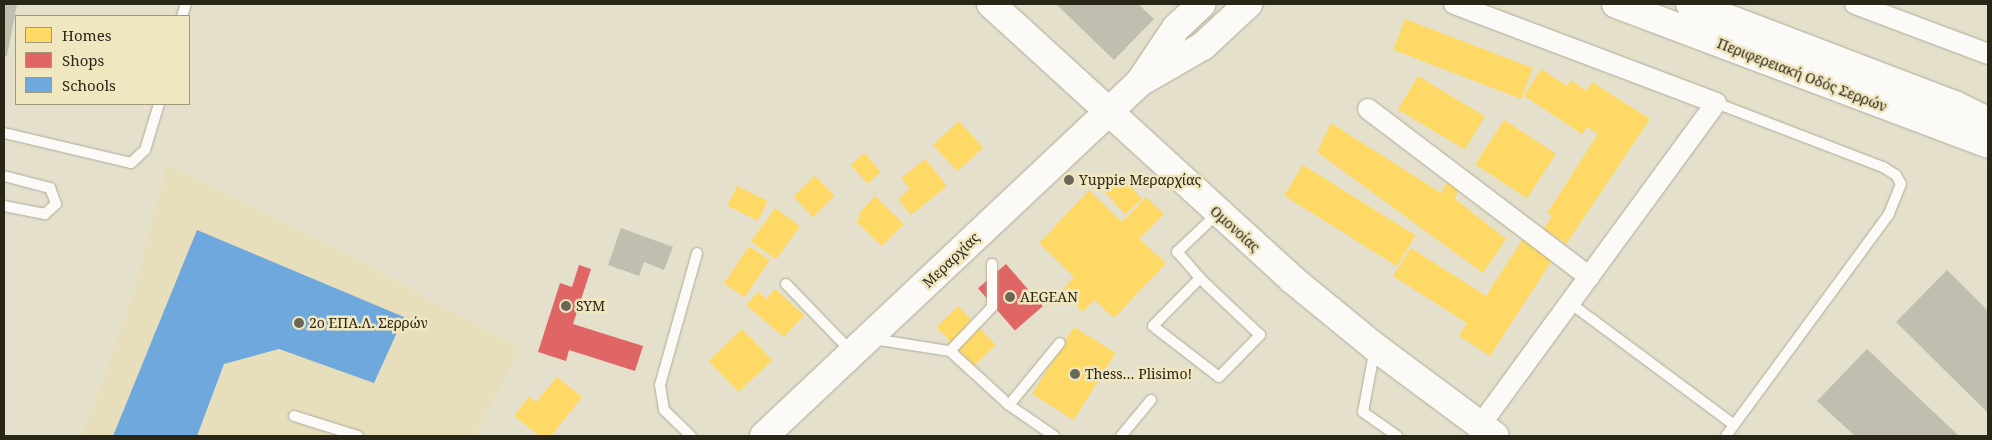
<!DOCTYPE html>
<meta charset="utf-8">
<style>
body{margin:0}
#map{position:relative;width:1992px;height:440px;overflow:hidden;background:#e5e0cb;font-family:"Noto Serif",serif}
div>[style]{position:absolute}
.built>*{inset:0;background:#e7debc}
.homes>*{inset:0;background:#ffd966;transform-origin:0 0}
.shops>*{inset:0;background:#e06666;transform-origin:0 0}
.schools>*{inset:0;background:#6fa8dc}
.building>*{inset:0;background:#c0beae}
.roads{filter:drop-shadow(0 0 1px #adaa9a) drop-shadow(0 0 1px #adaa9a)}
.lane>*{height:10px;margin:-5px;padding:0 5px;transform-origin:5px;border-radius:5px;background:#fbfaf7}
.street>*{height:20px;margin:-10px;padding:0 10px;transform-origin:10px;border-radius:10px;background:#fbfaf7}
.secondary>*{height:28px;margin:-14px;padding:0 14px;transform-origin:14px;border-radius:14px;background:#fbfaf7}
.primary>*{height:28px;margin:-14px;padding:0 14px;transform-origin:14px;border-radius:14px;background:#fbfaf7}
.dots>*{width:14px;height:14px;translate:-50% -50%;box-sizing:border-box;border:2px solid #f0e6c0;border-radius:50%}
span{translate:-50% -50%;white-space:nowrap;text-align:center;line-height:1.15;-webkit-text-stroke:5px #f0e6c0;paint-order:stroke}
.street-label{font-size:14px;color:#2a2617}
.poi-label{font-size:14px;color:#2a2617}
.left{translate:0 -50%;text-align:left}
.frame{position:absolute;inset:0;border:5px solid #2a2617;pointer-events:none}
.legend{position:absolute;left:15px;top:15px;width:175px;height:90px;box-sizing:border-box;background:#f0e6c0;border:1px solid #a1997c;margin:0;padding:6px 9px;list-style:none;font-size:15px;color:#2a2617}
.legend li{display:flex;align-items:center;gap:10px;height:25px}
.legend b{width:25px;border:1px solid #a1997c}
</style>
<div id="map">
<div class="built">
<div style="clip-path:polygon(167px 165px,317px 238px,521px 348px,475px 436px,82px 436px,132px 298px)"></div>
</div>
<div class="homes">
<div style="left:1405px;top:19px;width:137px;height:33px;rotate:21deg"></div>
<div style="clip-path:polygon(1541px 69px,1567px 86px,1571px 80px,1586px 91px,1592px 82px,1650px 119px,1566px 244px,1544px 229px,1552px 216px,1547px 213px,1598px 134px,1587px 127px,1582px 134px,1524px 96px)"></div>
<div style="left:1418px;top:76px;width:78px;height:39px;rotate:31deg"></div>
<div style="left:1504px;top:120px;width:62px;height:53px;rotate:33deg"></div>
<div style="left:959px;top:121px;width:36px;height:35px;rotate:48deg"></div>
<div style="clip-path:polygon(1331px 123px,1441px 193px,1446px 183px,1459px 188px,1455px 199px,1506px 239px,1483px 273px,1317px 152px)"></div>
<div style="left:864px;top:153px;width:25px;height:18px;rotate:48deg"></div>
<div style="clip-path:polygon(925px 159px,947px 186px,911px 215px,898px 199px,910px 189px,901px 178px)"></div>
<div style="left:1303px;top:165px;width:133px;height:36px;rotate:32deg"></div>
<div style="left:1121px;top:175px;width:32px;height:23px;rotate:49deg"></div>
<div style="left:815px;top:176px;width:28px;height:30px;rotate:46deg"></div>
<div style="left:737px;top:186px;width:34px;height:22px;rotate:26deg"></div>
<div style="clip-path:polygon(1089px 190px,1122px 222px,1146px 197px,1164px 214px,1139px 239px,1166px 263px,1114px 318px,1094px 300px,1083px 312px,1061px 291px,1074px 277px,1039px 243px)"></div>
<div style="clip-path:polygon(875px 196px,904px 224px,882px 246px,856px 221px,861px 216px,859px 213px)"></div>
<div style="left:775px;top:208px;width:31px;height:41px;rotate:36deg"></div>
<div style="clip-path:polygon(1524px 237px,1554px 257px,1490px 356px,1459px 336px,1467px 323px,1393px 276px,1411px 248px,1486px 296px)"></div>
<div style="left:749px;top:246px;width:25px;height:45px;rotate:34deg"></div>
<div style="clip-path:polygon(775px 289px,804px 315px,784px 337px,746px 305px,758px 292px,766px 299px)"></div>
<div style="left:958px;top:306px;width:54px;height:30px;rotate:46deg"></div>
<div style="left:1074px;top:327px;width:49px;height:79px;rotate:32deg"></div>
<div style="left:742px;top:329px;width:43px;height:46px;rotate:46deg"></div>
<div style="clip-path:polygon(557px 377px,582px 397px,551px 436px,540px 436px,514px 416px,529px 397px,536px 402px)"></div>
</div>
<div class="shops">
<div style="left:1006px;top:264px;width:56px;height:37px;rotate:49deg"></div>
<div style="clip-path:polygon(579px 265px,591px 269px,573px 324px,643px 346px,635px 371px,569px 350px,566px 361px,538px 352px,560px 283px,572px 287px)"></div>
</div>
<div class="schools">
<div style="clip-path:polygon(197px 230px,404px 317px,374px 383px,279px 349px,224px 364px,197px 436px,113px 436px)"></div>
</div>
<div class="building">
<div style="clip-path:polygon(4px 4px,17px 4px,7px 56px,4px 56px)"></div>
<div style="clip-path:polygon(1059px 4px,1138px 4px,1154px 19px,1114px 60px,1058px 6px)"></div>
<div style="clip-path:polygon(621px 228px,673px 247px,664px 270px,644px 262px,639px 276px,608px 265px)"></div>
<div style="clip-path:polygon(1947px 270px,1988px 311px,1988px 413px,1896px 322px)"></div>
<div style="clip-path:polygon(1867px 349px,1959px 436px,1855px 436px,1817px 401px)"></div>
</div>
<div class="roads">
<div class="lane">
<div style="left:182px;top:16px;width:13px;rotate:-72deg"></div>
<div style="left:1716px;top:103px;width:179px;rotate:21deg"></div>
<div style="left:1883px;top:167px;width:15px;rotate:32deg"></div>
<div style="left:1896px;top:175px;width:10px;rotate:61deg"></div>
<div style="left:1901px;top:184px;width:32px;rotate:112deg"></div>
<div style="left:1889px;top:214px;width:275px;rotate:126.3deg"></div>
<div style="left:4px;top:133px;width:130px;rotate:13.3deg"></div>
<div style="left:131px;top:163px;width:19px;rotate:-43deg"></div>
<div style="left:145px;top:150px;width:48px;rotate:-73.1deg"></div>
<div style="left:4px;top:176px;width:48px;rotate:14.6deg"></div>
<div style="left:50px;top:188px;width:17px;rotate:69deg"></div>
<div style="left:56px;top:204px;width:15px;rotate:138deg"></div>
<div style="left:45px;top:214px;width:42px;rotate:-169deg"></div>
<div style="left:1200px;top:278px;width:67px;rotate:134.4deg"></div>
<div style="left:1153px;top:326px;width:83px;rotate:37.7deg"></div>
<div style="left:1219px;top:377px;width:59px;rotate:-45.7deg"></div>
<div style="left:1260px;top:335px;width:71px;rotate:-136.7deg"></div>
<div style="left:1208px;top:286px;width:11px;rotate:-135deg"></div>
<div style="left:1200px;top:278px;width:35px;rotate:-131deg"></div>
<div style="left:1177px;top:252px;width:55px;rotate:-43.5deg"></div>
<div style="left:786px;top:284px;width:95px;rotate:45.9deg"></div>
<div style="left:1570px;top:303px;width:204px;rotate:36.6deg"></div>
<div style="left:873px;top:339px;width:78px;rotate:8.9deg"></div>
<div style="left:950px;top:351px;width:61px;rotate:-46.3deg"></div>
<div style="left:992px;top:307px;width:43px;rotate:-90deg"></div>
<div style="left:1375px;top:348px;width:65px;rotate:100.6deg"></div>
<div style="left:1363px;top:412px;width:42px;rotate:35.2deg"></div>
<div style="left:950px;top:351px;width:80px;rotate:42.5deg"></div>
<div style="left:1009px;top:405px;width:55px;rotate:34.6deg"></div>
<div style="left:1009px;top:405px;width:80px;rotate:-50.6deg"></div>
<div style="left:294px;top:416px;width:67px;rotate:17.4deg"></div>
<div style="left:691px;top:436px;width:37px;rotate:-136deg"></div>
<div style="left:664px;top:410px;width:25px;rotate:-99deg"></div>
<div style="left:660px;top:385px;width:137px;rotate:-74.3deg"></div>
<div style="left:1121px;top:436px;width:47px;rotate:-50.2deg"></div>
</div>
<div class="street">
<div style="left:1454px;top:4px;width:280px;rotate:20.7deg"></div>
<div style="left:1716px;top:103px;width:399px;rotate:126.2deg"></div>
<div style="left:1855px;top:4px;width:142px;rotate:20.6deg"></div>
<div style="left:1368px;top:109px;width:278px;rotate:37.2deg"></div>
</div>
<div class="secondary">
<div style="left:991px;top:4px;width:409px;rotate:42.4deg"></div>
<div style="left:1293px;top:280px;width:106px;rotate:39.3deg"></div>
<div style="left:1375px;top:347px;width:149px;rotate:36.6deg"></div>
<div style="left:1144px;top:80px;width:68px;rotate:-30deg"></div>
<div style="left:1203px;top:46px;width:62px;rotate:-43deg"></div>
<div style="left:764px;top:436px;width:515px;rotate:-43.27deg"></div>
<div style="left:1139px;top:83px;width:66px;rotate:-56.1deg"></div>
<div style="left:1176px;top:28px;width:35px;rotate:-43deg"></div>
</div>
<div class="primary">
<div style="left:1616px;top:4px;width:397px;rotate:20.6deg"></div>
<div style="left:1690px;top:4px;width:284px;rotate:20.9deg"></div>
<div style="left:1955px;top:105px;width:37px;rotate:26deg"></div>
</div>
</div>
<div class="dots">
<div style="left:1069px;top:180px;background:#6b6756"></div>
<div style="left:1010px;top:297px;background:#6b6756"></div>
<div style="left:566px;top:306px;background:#6b6756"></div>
<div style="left:299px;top:323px;background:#6b6756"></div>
<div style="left:1075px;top:374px;background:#6b6756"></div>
</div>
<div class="street-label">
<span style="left:1802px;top:75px;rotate:21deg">Περιφερειακή Οδός Σερρών</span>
<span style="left:1235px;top:229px;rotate:42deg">Ομονοίας</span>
<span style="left:951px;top:260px;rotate:-44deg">Μεραρχίας</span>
</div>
<div class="poi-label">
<span class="left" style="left:1079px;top:180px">Yuppie Μεραρχίας</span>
<span class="left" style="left:1020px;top:297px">AEGEAN</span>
<span class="left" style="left:576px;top:306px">SYM</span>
<span class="left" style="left:309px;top:323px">2ο ΕΠΑ.Λ. Σερρών</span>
<span class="left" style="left:1085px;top:374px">Thess… Plisimo!</span>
</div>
<div class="frame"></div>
<ul class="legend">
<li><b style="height:14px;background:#ffd966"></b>Homes</li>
<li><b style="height:14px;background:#e06666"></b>Shops</li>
<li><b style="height:14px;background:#6fa8dc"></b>Schools</li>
</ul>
</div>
